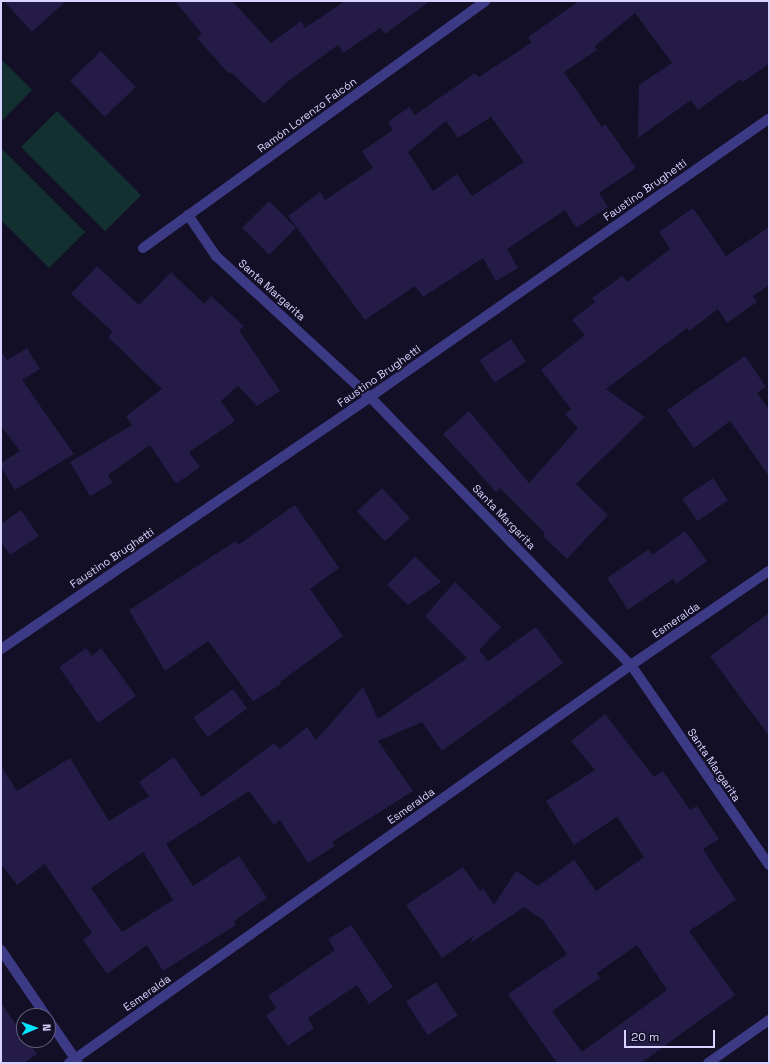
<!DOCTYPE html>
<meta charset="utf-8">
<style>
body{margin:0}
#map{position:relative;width:770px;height:1064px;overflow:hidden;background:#130f26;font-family:"Space Grotesk",sans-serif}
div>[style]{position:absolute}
.green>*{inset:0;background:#12302f;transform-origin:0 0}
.building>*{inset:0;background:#241b47;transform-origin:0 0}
.street>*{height:10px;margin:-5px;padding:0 5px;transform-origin:5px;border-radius:5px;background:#3d3a85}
span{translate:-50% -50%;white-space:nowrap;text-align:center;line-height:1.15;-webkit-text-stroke:4px #130f26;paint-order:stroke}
.street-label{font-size:11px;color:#d9d4ff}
.frame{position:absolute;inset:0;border:2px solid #d9d4ff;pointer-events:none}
.north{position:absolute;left:16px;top:1008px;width:40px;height:40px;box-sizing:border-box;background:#130f26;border:1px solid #625e7d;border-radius:50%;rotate:88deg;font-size:11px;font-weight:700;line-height:16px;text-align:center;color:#d9d4ff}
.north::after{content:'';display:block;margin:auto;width:14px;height:18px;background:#00e5ff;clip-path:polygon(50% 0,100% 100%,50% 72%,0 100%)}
.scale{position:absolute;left:624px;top:1030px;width:91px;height:18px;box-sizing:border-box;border:2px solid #d9d4ff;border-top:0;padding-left:5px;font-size:12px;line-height:14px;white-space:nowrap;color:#d9d4ff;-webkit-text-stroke:3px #130f26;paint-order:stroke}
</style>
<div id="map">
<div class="green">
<div style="clip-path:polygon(1px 59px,32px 90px,1px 122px)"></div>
<div style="left:57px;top:111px;width:119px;height:51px;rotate:45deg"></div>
<div style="clip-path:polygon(2px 149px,85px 232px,49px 268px,1px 220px)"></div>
</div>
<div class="building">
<div style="clip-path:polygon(4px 1px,66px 1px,32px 32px)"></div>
<div style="clip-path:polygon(175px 1px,232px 1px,271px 43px,301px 21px,305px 28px,345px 1px,430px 1px,385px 34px,380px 28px,343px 53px,338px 45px,287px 82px,264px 104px,231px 72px,229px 74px,197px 38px,202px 34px)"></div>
<div style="clip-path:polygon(evenodd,579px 1px,769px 1px,769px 64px,743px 82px,741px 79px,698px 110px,691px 100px,638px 138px,639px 85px,672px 63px,635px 13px,595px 46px,597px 50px,564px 72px,602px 127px,605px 124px,636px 168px,599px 193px,608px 207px,576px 228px,565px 210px,507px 249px,518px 268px,496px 281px,483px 258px,423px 297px,415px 286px,365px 320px,288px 216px,320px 192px,325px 200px,373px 168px,362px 151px,393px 130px,388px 122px,409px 107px,415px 115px,475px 73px,479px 77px,531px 43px,528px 37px,579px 1px,491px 117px,524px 162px,472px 196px,457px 174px,433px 191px,408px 152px,446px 121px,458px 138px,491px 117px)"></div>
<div style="left:101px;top:51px;width:50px;height:43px;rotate:46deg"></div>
<div style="left:269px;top:201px;width:38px;height:38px;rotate:45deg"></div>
<div style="clip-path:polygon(693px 208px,726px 256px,769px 227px,769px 285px,753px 296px,757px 302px,727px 323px,718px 309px,689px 331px,687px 328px,606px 389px,645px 417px,576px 484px,608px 515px,567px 559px,543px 536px,545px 533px,500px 488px,496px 492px,443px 434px,469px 411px,529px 483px,578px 428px,565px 414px,571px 409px,541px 370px,585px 335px,572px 320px,595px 302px,592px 298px,622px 276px,627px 282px,670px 249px,659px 232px)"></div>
<div style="clip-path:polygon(97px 266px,139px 305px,171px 272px,204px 304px,211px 296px,244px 326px,239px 330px,280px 391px,257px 406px,238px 386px,221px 401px,235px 421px,189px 452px,200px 467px,176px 484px,150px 445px,108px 475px,113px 483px,90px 496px,70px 462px,132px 425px,126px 416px,162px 389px,108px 337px,113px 332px,71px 294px)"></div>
<div style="left:511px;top:339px;width:27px;height:38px;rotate:56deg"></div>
<div style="clip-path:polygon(27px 348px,40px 369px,22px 380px,74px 454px,15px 490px,1px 467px,1px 463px,20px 451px,1px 426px,1px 351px,7px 360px)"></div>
<div style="clip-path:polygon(745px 356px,766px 387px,757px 393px,769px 409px,769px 476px,730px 421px,694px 448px,667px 410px)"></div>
<div style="left:713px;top:478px;width:27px;height:37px;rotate:56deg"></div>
<div style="left:382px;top:488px;width:41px;height:34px;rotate:47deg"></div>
<div style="clip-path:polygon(295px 505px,339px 568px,310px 589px,343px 636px,280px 682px,281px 684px,253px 701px,208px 641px,165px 671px,129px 610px,236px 541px,238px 545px)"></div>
<div style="clip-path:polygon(21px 510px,39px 536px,10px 555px,1px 542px,1px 524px)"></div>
<div style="clip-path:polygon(685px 531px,707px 561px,676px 584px,673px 579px,628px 610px,607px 578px,649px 549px,652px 555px)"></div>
<div style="clip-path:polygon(415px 556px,441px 582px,408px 605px,387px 585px)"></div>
<div style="clip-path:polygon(evenodd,455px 582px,501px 627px,479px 650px,488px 661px,536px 627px,563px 663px,442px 751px,422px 722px,378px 741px,413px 791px,332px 842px,335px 846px,308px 863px,280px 820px,274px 825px,249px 791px,166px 844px,193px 886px,239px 856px,267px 898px,234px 921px,236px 925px,163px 971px,147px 945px,107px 974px,83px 940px,92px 933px,45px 864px,17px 885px,1px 864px,1px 766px,17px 791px,70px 758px,109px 821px,149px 796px,139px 782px,174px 757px,202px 797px,274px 743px,280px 749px,307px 727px,316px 740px,363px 687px,378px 719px,467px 658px,425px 616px,455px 582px,143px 852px,173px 900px,122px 932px,91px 888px,143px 852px)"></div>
<div style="clip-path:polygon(769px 613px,769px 736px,710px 656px)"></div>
<div style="clip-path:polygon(86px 648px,92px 656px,101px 648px,136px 696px,98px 723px,59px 667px)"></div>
<div style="left:233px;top:689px;width:24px;height:49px;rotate:54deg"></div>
<div style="clip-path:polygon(evenodd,605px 714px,654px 777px,663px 771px,690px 810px,697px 806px,719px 839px,703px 849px,736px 900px,689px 931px,735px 995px,641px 1063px,557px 1063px,508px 994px,567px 954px,543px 920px,524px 907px,469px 944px,475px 935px,442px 958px,406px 905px,463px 867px,480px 891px,483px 888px,494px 905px,516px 871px,538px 886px,574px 860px,596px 891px,644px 857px,617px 817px,574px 845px,546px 801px,595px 770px,571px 741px,605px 714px,637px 945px,667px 990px,582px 1052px,552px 1011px,600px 978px,597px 973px,637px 945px)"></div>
<div style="clip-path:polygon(351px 925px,393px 987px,369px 1004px,357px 985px,308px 1018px,314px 1028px,288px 1046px,266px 1016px,276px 1008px,268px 996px,335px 950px,328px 939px)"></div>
<div style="left:436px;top:982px;width:40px;height:36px;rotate:57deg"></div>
<div style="clip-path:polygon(1px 1003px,24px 1036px,24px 1040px,27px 1040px,37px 1054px,24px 1063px,1px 1063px)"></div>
</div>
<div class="street">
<div style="left:188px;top:215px;width:50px;rotate:55.7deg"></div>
<div style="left:216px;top:256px;width:209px;rotate:42.5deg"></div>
<div style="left:370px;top:397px;width:374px;rotate:45.8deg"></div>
<div style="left:631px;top:665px;width:243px;rotate:55.4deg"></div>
<div style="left:143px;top:248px;width:422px;rotate:-35.8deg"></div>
<div style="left:1px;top:649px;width:447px;rotate:-34.3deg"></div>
<div style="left:370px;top:397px;width:486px;rotate:-34.9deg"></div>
<div style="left:1px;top:950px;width:80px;rotate:55.7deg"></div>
<div style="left:48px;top:1019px;width:53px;rotate:55.7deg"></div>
<div style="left:69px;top:1063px;width:689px;rotate:-35.31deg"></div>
<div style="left:631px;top:665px;width:167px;rotate:-34.3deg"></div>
<div style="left:708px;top:1063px;width:75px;rotate:-35.2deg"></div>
</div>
<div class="street-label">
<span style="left:307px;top:115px;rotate:-36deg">Ramón Lorenzo Falcón</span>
<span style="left:645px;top:190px;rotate:-35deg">Faustino Brughetti</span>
<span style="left:272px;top:290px;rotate:42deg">Santa Margarita</span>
<span style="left:379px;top:376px;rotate:-35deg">Faustino Brughetti</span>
<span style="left:504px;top:517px;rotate:46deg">Santa Margarita</span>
<span style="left:112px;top:558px;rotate:-34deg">Faustino Brughetti</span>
<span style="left:676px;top:620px;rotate:-34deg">Esmeralda</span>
<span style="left:714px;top:765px;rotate:56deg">Santa Margarita</span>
<span style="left:411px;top:806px;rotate:-35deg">Esmeralda</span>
<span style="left:147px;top:993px;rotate:-35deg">Esmeralda</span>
</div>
<div class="frame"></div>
<div class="north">N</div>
<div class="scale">20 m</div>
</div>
